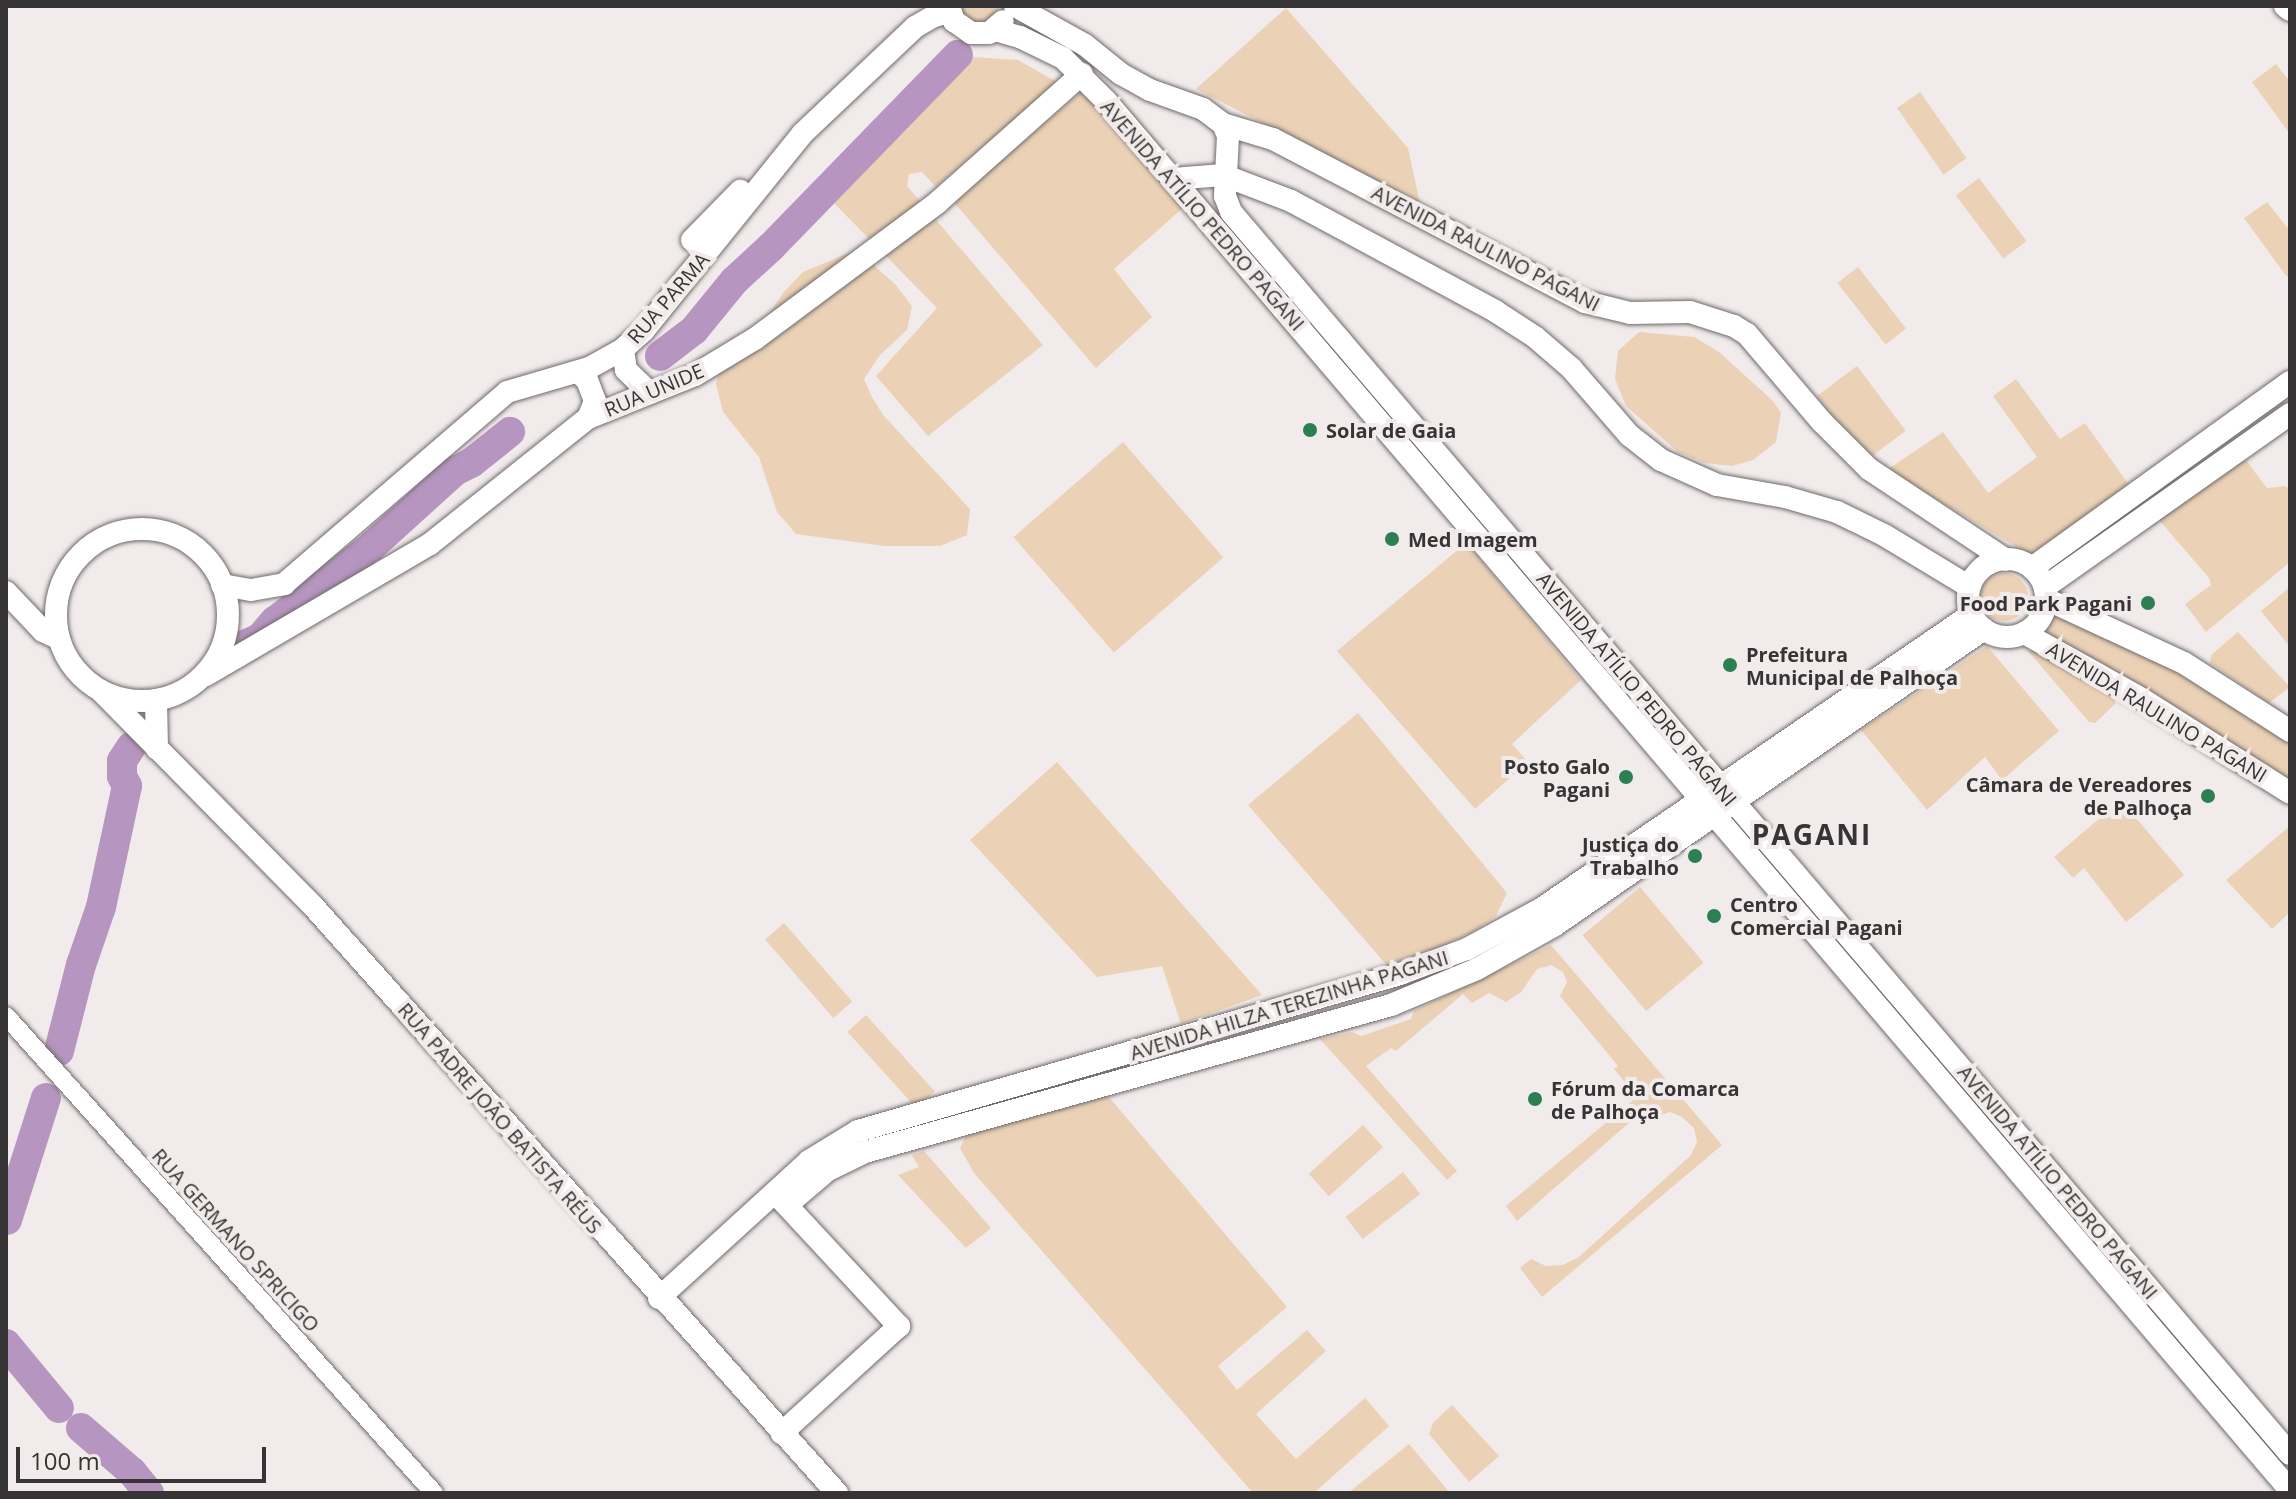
<!DOCTYPE html>
<meta charset="utf-8">
<style>
body{margin:0}
#map{position:relative;width:2296px;height:1499px;overflow:hidden;background:#f2ebeb;font-family:"Open Sans",sans-serif}
div>[style]{position:absolute}
.green>*{inset:0;background:#ebd2b6;transform-origin:0 0}
.round{border-radius:50%}
.river>*{height:30px;margin:-15px;padding:0 15px;transform-origin:15px;border-radius:15px;background:#b695c0}
.roads{filter:drop-shadow(0 0 2px #706a6a) drop-shadow(0 0 2px #706a6a)}
.minor>*{height:18px;margin:-9px;padding:0 9px;transform-origin:9px;border-radius:9px;background:#fff}
.major>*{height:22px;margin:-11px;padding:0 11px;transform-origin:11px;border-radius:11px;background:#fff}
.major>.ring{margin:-11px;padding:0;box-sizing:content-box;background:none;border:22px solid #fff;border-radius:50%}
.dots>*{width:22px;height:22px;translate:-50% -50%;box-sizing:border-box;border:4px solid #f2ebeb;border-radius:50%}
span{translate:-50% -50%;white-space:nowrap;text-align:center;line-height:1.15;-webkit-text-stroke:8px #f2ebeb;paint-order:stroke}
.street-label{font-size:20px;color:#363434}
.poi-label{font-size:20px;color:#363434;font-weight:700}
.left{translate:0 -50%;text-align:left}
.right{translate:-100% -50%;text-align:right}
.district-label{font-size:28px;color:#363434;font-weight:700;letter-spacing:2px}
.frame{position:absolute;inset:0;border:8px solid #363434;pointer-events:none}
.scale{position:absolute;left:16px;top:1447px;width:250px;height:36px;box-sizing:border-box;border:4px solid #363434;border-top:0;padding-left:10px;font-size:24px;line-height:28px;white-space:nowrap;color:#363434;-webkit-text-stroke:6px #f2ebeb;paint-order:stroke}
</style>
<div id="map">
<div class="green">
<div style="clip-path:polygon(959px 6px,999px 6px,999px 8px,986px 25px,965px 21px)"></div>
<div style="clip-path:polygon(1286px 8px,1408px 148px,1420px 203px,1196px 89px)"></div>
<div style="clip-path:polygon(973px 57px,1018px 60px,1057px 82px,936px 187px,922px 172px,909px 174px,907px 186px,1043px 345px,928px 436px,876px 376px,937px 308px,833px 202px)"></div>
<div style="clip-path:polygon(2276px 64px,2290px 82px,2290px 134px,2252px 82px)"></div>
<div style="clip-path:polygon(1084px 90px,1184px 207px,1114px 269px,1152px 317px,1096px 368px,952px 200px)"></div>
<div style="left:1920px;top:92px;width:81px;height:28px;rotate:55deg"></div>
<div style="left:1979px;top:178px;width:79px;height:29px;rotate:53deg"></div>
<div style="clip-path:polygon(2267px 202px,2290px 231px,2290px 274px,2287px 277px,2244px 218px)"></div>
<div style="clip-path:polygon(856px 250px,895px 284px,912px 306px,907px 330px,880px 355px,864px 379px,872px 397px,883px 415px,970px 509px,967px 535px,940px 546px,884px 546px,796px 534px,777px 512px,759px 457px,723px 412px,716px 384px,723px 355px,767px 317px,783px 293px,803px 272px)"></div>
<div style="left:1858px;top:267px;width:78px;height:26px;rotate:52deg"></div>
<div style="clip-path:polygon(1639px 332px,1694px 337px,1719px 352px,1773px 401px,1781px 413px,1776px 442px,1753px 460px,1732px 466px,1705px 463px,1678px 452px,1626px 406px,1615px 379px,1618px 351px)"></div>
<div style="left:1857px;top:366px;width:81px;height:50px;rotate:53deg"></div>
<div style="clip-path:polygon(2016px 379px,2060px 439px,2085px 423px,2129px 485px,2030px 555px,1887px 470px,1943px 432px,1988px 493px,2037px 457px,1993px 396px)"></div>
<div style="left:1123px;top:442px;width:153px;height:145px;rotate:49deg"></div>
<div style="clip-path:polygon(2245px 459px,2267px 488px,2286px 486px,2290px 491px,2290px 562px,2206px 632px,2185px 604px,2211px 585px,2209px 578px,2159px 520px)"></div>
<div style="clip-path:polygon(1466px 543px,1581px 680px,1512px 744px,1528px 762px,1475px 809px,1337px 651px)"></div>
<div class="round" style="left:1980px;top:573px;width:48px;height:48px"></div>
<div style="clip-path:polygon(2290px 587px,2290px 647px,2261px 611px)"></div>
<div style="clip-path:polygon(2056px 616px,2145px 653px,2290px 742px,2290px 780px,2046px 633px,2050px 620px)"></div>
<div style="clip-path:polygon(2238px 632px,2290px 687px,2269px 703px,2210px 663px,2211px 655px)"></div>
<div style="clip-path:polygon(1987px 646px,2059px 731px,2002px 780px,1985px 757px,1927px 810px,1861px 730px)"></div>
<div style="clip-path:polygon(2038px 649px,2115px 695px,2115px 704px,2095px 723px,2089px 722px,2028px 651px)"></div>
<div style="clip-path:polygon(1358px 713px,1507px 893px,1496px 916px,1476px 930px,1390px 969px,1248px 805px)"></div>
<div style="clip-path:polygon(1057px 762px,1262px 995px,1181px 1024px,1162px 966px,1097px 977px,970px 840px)"></div>
<div style="clip-path:polygon(2121px 800px,2184px 875px,2126px 922px,2084px 868px,2073px 878px,2054px 857px)"></div>
<div style="clip-path:polygon(2290px 826px,2290px 912px,2272px 929px,2226px 880px)"></div>
<div style="left:1640px;top:887px;width:99px;height:75px;rotate:50deg"></div>
<div style="left:784px;top:923px;width:104px;height:25px;rotate:49deg"></div>
<div style="clip-path:polygon(1551px 945px,1722px 1145px,1542px 1297px,1520px 1268px,1531px 1259px,1546px 1266px,1563px 1265px,1579px 1257px,1691px 1155px,1697px 1142px,1694px 1128px,1682px 1117px,1670px 1112px,1657px 1116px,1646px 1108px,1517px 1221px,1506px 1206px,1637px 1097px,1614px 1069px,1618px 1066px,1560px 996px,1567px 982px,1563px 972px,1551px 965px,1537px 969px,1521px 992px,1506px 1002px,1489px 993px,1472px 1003px,1463px 994px,1396px 1051px,1391px 1048px,1366px 1066px,1457px 1171px,1447px 1180px,1320px 1039px,1352px 1032px,1361px 1036px,1411px 1019px,1414px 1011px)"></div>
<div style="left:866px;top:1015px;width:103px;height:25px;rotate:48deg"></div>
<div style="clip-path:polygon(1108px 1096px,1287px 1307px,1218px 1366px,1237px 1390px,1307px 1330px,1326px 1351px,1256px 1414px,1296px 1459px,1365px 1398px,1389px 1426px,1314px 1493px,1253px 1493px,974px 1173px,960px 1148px,968px 1131px)"></div>
<div style="left:1363px;top:1125px;width:30px;height:73px;rotate:48deg"></div>
<div style="clip-path:polygon(924px 1151px,991px 1228px,966px 1248px,898px 1175px,919px 1167px,912px 1155px)"></div>
<div style="left:1403px;top:1172px;width:28px;height:73px;rotate:52deg"></div>
<div style="clip-path:polygon(1452px 1405px,1499px 1456px,1469px 1482px,1429px 1434px,1433px 1423px)"></div>
<div style="clip-path:polygon(1409px 1444px,1450px 1493px,1348px 1493px)"></div>
</div>
<div class="river">
<div style="left:660px;top:356px;width:43px;rotate:-37.4deg"></div>
<div style="left:694px;top:330px;width:63px;rotate:-50.8deg"></div>
<div style="left:734px;top:281px;width:50px;rotate:-42.6deg"></div>
<div style="left:771px;top:247px;width:268px;rotate:-45.8deg"></div>
<div style="left:242px;top:646px;width:20px;rotate:-24deg"></div>
<div style="left:260px;top:638px;width:23px;rotate:-49deg"></div>
<div style="left:275px;top:621px;width:123px;rotate:-37.7deg"></div>
<div style="left:372px;top:546px;width:112px;rotate:-42.1deg"></div>
<div style="left:455px;top:471px;width:18px;rotate:-27deg"></div>
<div style="left:471px;top:463px;width:50px;rotate:-38.5deg"></div>
<div style="left:59px;top:1051px;width:89px;rotate:-75.7deg"></div>
<div style="left:81px;top:965px;width:61px;rotate:-71deg"></div>
<div style="left:101px;top:907px;width:124px;rotate:-77.9deg"></div>
<div style="left:127px;top:786px;width:11px;rotate:-117deg"></div>
<div style="left:122px;top:776px;width:15px;rotate:-90deg"></div>
<div style="left:122px;top:761px;width:17px;rotate:-57deg"></div>
<div style="left:7px;top:1220px;width:128px;rotate:-72.3deg"></div>
<div style="left:6px;top:1344px;width:83px;rotate:50.4deg"></div>
<div style="left:81px;top:1428px;width:67px;rotate:40.8deg"></div>
<div style="left:132px;top:1472px;width:27px;rotate:51deg"></div>
</div>
<div class="roads">
<div class="minor">
<div style="left:6px;top:1016px;width:641px;rotate:48.1deg"></div>
</div>
<div class="major">
<div style="left:949px;top:6px;width:16px;rotate:72deg"></div>
<div style="left:954px;top:21px;width:21px;rotate:35deg"></div>
<div style="left:971px;top:33px;width:18px"></div>
<div style="left:989px;top:33px;width:18px;rotate:-41deg"></div>
<div style="left:1015px;top:6px;width:80px;rotate:29.1deg"></div>
<div style="left:1085px;top:45px;width:46px;rotate:38.9deg"></div>
<div style="left:1121px;top:74px;width:33px;rotate:29deg"></div>
<div style="left:1150px;top:90px;width:56px;rotate:19.7deg"></div>
<div style="left:1203px;top:109px;width:25px;rotate:37deg"></div>
<div style="left:1223px;top:124px;width:13px;rotate:67deg"></div>
<div style="left:1228px;top:136px;width:60px;rotate:92.9deg"></div>
<div style="left:1225px;top:196px;width:17px;rotate:69deg"></div>
<div style="left:1231px;top:212px;width:1632px;rotate:49.55deg"></div>
<div style="left:2285px;top:6px;width:6px;rotate:39deg"></div>
<div style="left:995px;top:30px;width:26px;rotate:16deg"></div>
<div style="left:1020px;top:37px;width:48px;rotate:26deg"></div>
<div style="left:1063px;top:58px;width:61px;rotate:45deg"></div>
<div style="left:1106px;top:101px;width:1825px;rotate:49.56deg"></div>
<div style="left:1223px;top:124px;width:52px;rotate:16.7deg"></div>
<div style="left:1273px;top:139px;width:352px;rotate:27.6deg"></div>
<div style="left:1585px;top:302px;width:46px;rotate:13.7deg"></div>
<div style="left:1630px;top:313px;width:60px;rotate:-1deg"></div>
<div style="left:1690px;top:312px;width:46px;rotate:17.7deg"></div>
<div style="left:1734px;top:326px;width:15px;rotate:32deg"></div>
<div style="left:1747px;top:334px;width:116px;rotate:49.6deg"></div>
<div style="left:1822px;top:422px;width:66px;rotate:45deg"></div>
<div style="left:1869px;top:469px;width:164px;rotate:33.6deg"></div>
<div style="left:1173px;top:179px;width:50px;rotate:-4.6deg"></div>
<div style="left:1223px;top:175px;width:73px;rotate:20.9deg"></div>
<div style="left:1291px;top:201px;width:232px;rotate:28.3deg"></div>
<div style="left:1495px;top:311px;width:48px;rotate:33deg"></div>
<div style="left:1535px;top:337px;width:48px;rotate:40.7deg"></div>
<div style="left:1571px;top:368px;width:89px;rotate:49.1deg"></div>
<div style="left:1629px;top:435px;width:41px;rotate:38deg"></div>
<div style="left:1661px;top:460px;width:61px;rotate:24.1deg"></div>
<div style="left:1717px;top:485px;width:69px;rotate:10deg"></div>
<div style="left:1785px;top:497px;width:54px;rotate:16.1deg"></div>
<div style="left:1837px;top:512px;width:52px;rotate:26.1deg"></div>
<div style="left:1884px;top:535px;width:100px;rotate:31.2deg"></div>
<div style="left:692px;top:240px;width:69px;rotate:-45.6deg"></div>
<div style="left:623px;top:349px;width:21px;rotate:82deg"></div>
<div style="left:626px;top:370px;width:33px;rotate:44deg"></div>
<div style="left:578px;top:372px;width:12px;rotate:42deg"></div>
<div style="left:587px;top:380px;width:22px;rotate:69deg"></div>
<div style="left:595px;top:401px;width:18px;rotate:112deg"></div>
<div class="ring" style="left:56px;top:529px;width:150px;height:150px"></div>
<div class="ring" style="left:1968px;top:559px;width:56px;height:56px"></div>
<div style="left:2032px;top:568px;width:318px;rotate:-35.8deg"></div>
<div style="left:222px;top:585px;width:29px;rotate:10deg"></div>
<div style="left:251px;top:590px;width:34px;rotate:-10deg"></div>
<div style="left:284px;top:584px;width:294px;rotate:-40.7deg"></div>
<div style="left:507px;top:392px;width:85px;rotate:-16.3deg"></div>
<div style="left:589px;top:368px;width:39px;rotate:-29deg"></div>
<div style="left:623px;top:349px;width:28px;rotate:-42deg"></div>
<div style="left:644px;top:330px;width:252px;rotate:-51.1deg"></div>
<div style="left:802px;top:134px;width:156px;rotate:-43.4deg"></div>
<div style="left:915px;top:27px;width:22px;rotate:-30deg"></div>
<div style="left:934px;top:16px;width:16px;rotate:-14deg"></div>
<div style="left:2045px;top:587px;width:300px;rotate:-35.2deg"></div>
<div style="left:6px;top:592px;width:54px;rotate:46.5deg"></div>
<div style="left:43px;top:631px;width:17px;rotate:25deg"></div>
<div style="left:2046px;top:599px;width:152px;rotate:24.9deg"></div>
<div style="left:2184px;top:663px;width:126px;rotate:32.7deg"></div>
<div style="left:2024px;top:633px;width:135px;rotate:29.2deg"></div>
<div style="left:2142px;top:699px;width:175px;rotate:32.4deg"></div>
<div style="left:206px;top:675px;width:259px;rotate:-30.3deg"></div>
<div style="left:430px;top:544px;width:202px;rotate:-38.6deg"></div>
<div style="left:588px;top:418px;width:115px;rotate:-21.9deg"></div>
<div style="left:695px;top:375px;width:71px;rotate:-31.2deg"></div>
<div style="left:756px;top:338px;width:226px;rotate:-36.7deg"></div>
<div style="left:937px;top:203px;width:194px;rotate:-41.7deg"></div>
<div style="left:101px;top:691px;width:302px;rotate:45.4deg"></div>
<div style="left:313px;top:906px;width:787px;rotate:48.25deg"></div>
<div style="left:156px;top:701px;width:48px;rotate:88.8deg"></div>
<div style="left:778px;top:1196px;width:178px;rotate:47.1deg"></div>
<div style="left:899px;top:1326px;width:159px;rotate:137.6deg"></div>
<div style="left:787px;top:1205px;width:54px;rotate:-40.5deg"></div>
<div style="left:828px;top:1170px;width:41px;rotate:-25.9deg"></div>
<div style="left:865px;top:1152px;width:546px;rotate:-15.61deg"></div>
<div style="left:1391px;top:1005px;width:93px;rotate:-22.7deg"></div>
<div style="left:1477px;top:969px;width:90px;rotate:-29.4deg"></div>
<div style="left:1555px;top:925px;width:521px;rotate:-34.6deg"></div>
<div style="left:659px;top:1298px;width:203px;rotate:-42.4deg"></div>
<div style="left:809px;top:1161px;width:57px;rotate:-31.5deg"></div>
<div style="left:858px;top:1131px;width:564px;rotate:-16.15deg"></div>
<div style="left:1400px;top:974px;width:72px;rotate:-20.5deg"></div>
<div style="left:1467px;top:949px;width:84px;rotate:-28.4deg"></div>
<div style="left:1541px;top:909px;width:522px;rotate:-34.39deg"></div>
</div>
</div>
<div class="dots">
<div style="left:1310px;top:430px;background:#2c7f51"></div>
<div style="left:1392px;top:539px;background:#2c7f51"></div>
<div style="left:2148px;top:603px;background:#2c7f51"></div>
<div style="left:1730px;top:665px;background:#2c7f51"></div>
<div style="left:1626px;top:777px;background:#2c7f51"></div>
<div style="left:2208px;top:796px;background:#2c7f51"></div>
<div style="left:1695px;top:856px;background:#2c7f51"></div>
<div style="left:1714px;top:916px;background:#2c7f51"></div>
<div style="left:1535px;top:1099px;background:#2c7f51"></div>
</div>
<div class="street-label">
<span style="left:1203px;top:215px;rotate:49deg">AVENIDA ATÍLIO PEDRO PAGANI</span>
<span style="left:1486px;top:248px;rotate:27deg">AVENIDA RAULINO PAGANI</span>
<span style="left:668px;top:298px;rotate:-49deg">RUA PARMA</span>
<span style="left:654px;top:390px;rotate:-23deg">RUA UNIDE</span>
<span style="left:1637px;top:689px;rotate:50deg">AVENIDA ATÍLIO PEDRO PAGANI</span>
<span style="left:2157px;top:712px;rotate:31deg">AVENIDA RAULINO PAGANI</span>
<span style="left:1289px;top:1005px;rotate:-17deg">AVENIDA HILZA TEREZINHA PAGANI</span>
<span style="left:500px;top:1118px;rotate:49deg">RUA PADRE JOÃO BATISTA RÉUS</span>
<span style="left:2058px;top:1182px;rotate:50deg">AVENIDA ATÍLIO PEDRO PAGANI</span>
<span style="left:236px;top:1240px;rotate:48deg">RUA GERMANO SPRICIGO</span>
</div>
<div class="poi-label">
<span class="left" style="left:1326px;top:430px">Solar de Gaia</span>
<span class="left" style="left:1408px;top:539px">Med Imagem</span>
<span class="right" style="left:2132px;top:603px">Food Park Pagani</span>
<span class="left" style="left:1746px;top:666px">Prefeitura<br>Municipal de Palhoça</span>
<span class="right" style="left:1610px;top:778px">Posto Galo<br>Pagani</span>
<span class="right" style="left:2192px;top:796px">Câmara de Vereadores<br>de Palhoça</span>
<span class="right" style="left:1679px;top:856px">Justiça do<br>Trabalho</span>
<span class="left" style="left:1730px;top:916px">Centro<br>Comercial Pagani</span>
<span class="left" style="left:1551px;top:1100px">Fórum da Comarca<br>de Palhoça</span>
</div>
<div class="district-label">
<span style="left:1812px;top:834px">PAGANI</span>
</div>
<div class="frame"></div>
<div class="scale">100 m</div>
</div>
